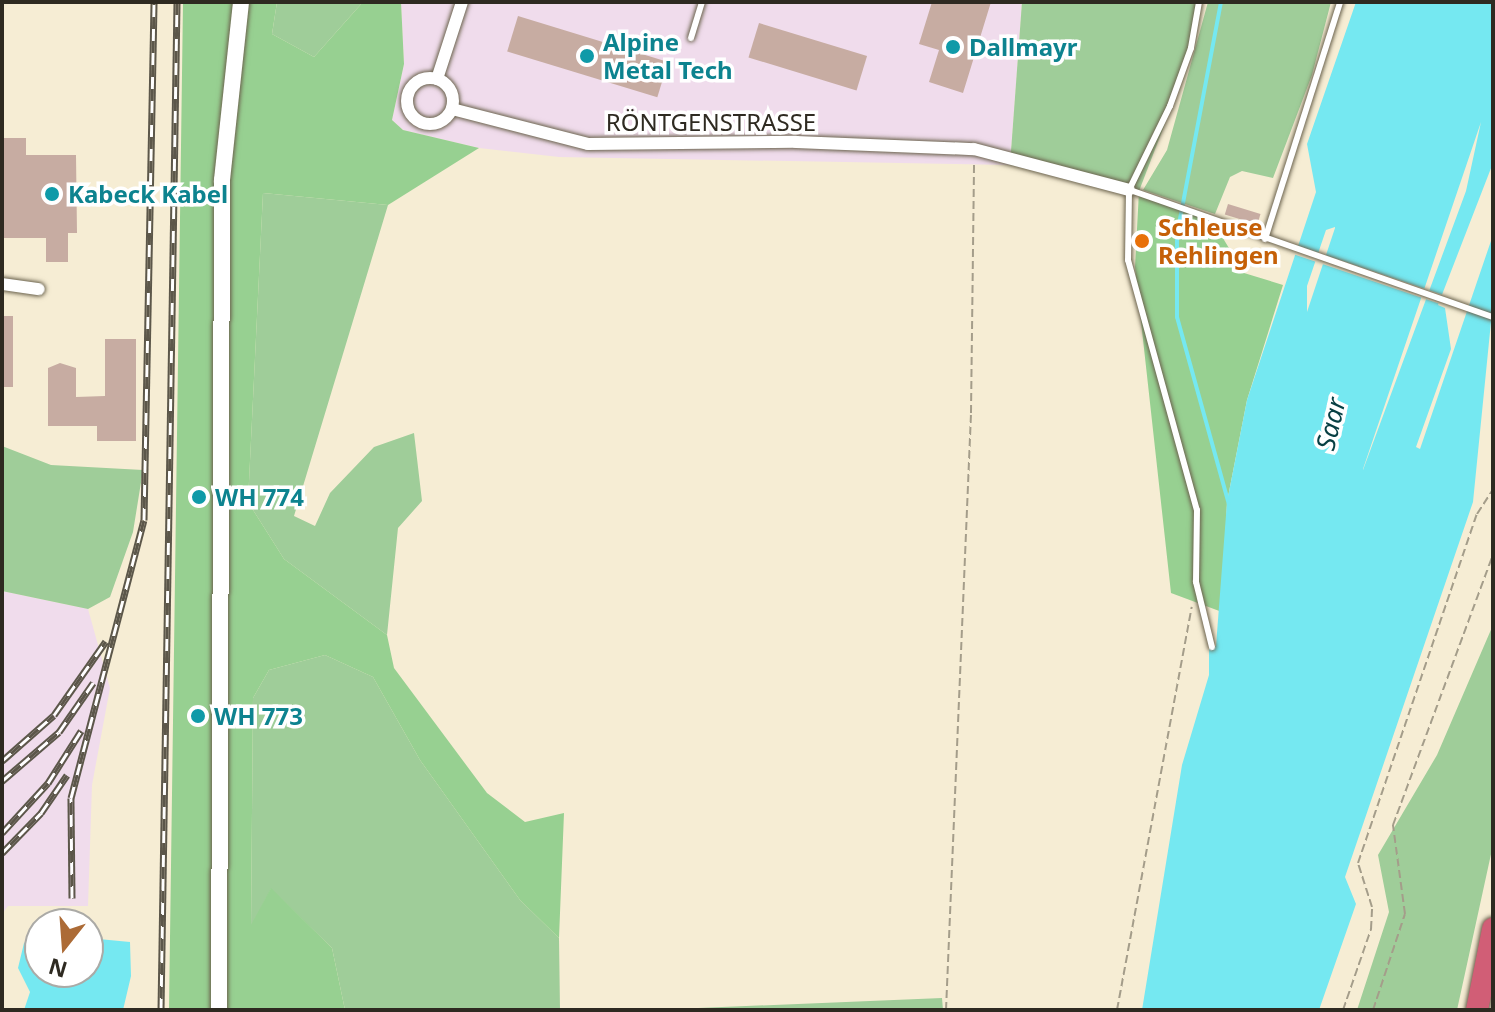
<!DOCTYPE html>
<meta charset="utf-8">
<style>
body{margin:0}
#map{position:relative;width:1495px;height:1012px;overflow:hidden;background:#f6edd4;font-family:"Noto Sans",sans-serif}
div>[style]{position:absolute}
.industrial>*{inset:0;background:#f0dcec}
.green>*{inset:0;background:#9fcd99}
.forest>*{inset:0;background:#97d091}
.water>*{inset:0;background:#75e8f1}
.pier>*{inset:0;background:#f6edd4}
.stream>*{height:4px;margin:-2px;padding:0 2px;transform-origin:2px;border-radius:2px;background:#75e8f1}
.building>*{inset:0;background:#c7aca2;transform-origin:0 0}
.path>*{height:2px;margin-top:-1px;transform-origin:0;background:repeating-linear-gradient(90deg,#a49d8a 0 8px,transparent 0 12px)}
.roads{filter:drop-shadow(0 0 2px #6b634e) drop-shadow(0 0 2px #6b634e)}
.lane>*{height:6px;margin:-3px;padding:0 3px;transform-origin:3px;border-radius:3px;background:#fff}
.street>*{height:12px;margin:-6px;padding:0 6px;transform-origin:6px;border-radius:6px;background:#fff}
.street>.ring{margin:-6px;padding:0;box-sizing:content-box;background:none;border:12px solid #fff;border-radius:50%}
.secondary>*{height:16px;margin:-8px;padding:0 8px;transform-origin:8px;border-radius:8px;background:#fff}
.highway>*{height:22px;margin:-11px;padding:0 11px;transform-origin:11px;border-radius:11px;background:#d15e76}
.rail>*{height:7px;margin-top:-3.5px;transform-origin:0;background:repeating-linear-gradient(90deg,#fff 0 12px,#5c574a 0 24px);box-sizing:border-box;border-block:2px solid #5c574a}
.dots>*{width:22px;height:22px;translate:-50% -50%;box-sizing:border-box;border:4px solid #fff;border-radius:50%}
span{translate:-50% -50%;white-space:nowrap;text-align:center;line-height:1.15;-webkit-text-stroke:7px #fff;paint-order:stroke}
.culture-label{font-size:24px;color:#0d838f;font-weight:700}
.left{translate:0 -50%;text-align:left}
.street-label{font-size:24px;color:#2e2a21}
.food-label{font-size:24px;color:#c56008;font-weight:700}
.water-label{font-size:26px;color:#073f43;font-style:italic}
.frame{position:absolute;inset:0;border:4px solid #2e2a21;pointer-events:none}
.north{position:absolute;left:24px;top:908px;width:80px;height:80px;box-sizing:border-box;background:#fff;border:2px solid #abaaa6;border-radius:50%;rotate:197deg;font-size:22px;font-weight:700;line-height:32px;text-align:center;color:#2e2a21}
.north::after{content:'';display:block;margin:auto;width:28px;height:36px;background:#ac6b36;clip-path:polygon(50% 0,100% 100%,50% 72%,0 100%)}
</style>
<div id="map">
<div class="industrial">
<div style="clip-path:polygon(401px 2px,1022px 2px,1010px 165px,559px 157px,479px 148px,403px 130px,392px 120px,404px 64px)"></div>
<div style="clip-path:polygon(2px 591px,88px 609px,110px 688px,92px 785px,88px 906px,8px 906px,2px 914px)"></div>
</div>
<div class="green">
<div style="clip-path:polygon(277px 2px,363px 2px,314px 57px,272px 34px)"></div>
<div style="clip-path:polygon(1022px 2px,1198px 2px,1193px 51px,1139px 191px,1010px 165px)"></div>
<div style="clip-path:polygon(1208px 2px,1331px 2px,1312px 75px,1273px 178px,1242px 171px,1230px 177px,1215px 214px,1143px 190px,1167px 150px)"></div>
<div style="clip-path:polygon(263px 193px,388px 205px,294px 516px,315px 526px,330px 493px,374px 447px,414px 433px,422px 501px,398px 528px,387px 635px,284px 559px,248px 502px)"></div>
<div style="clip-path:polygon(2px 446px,51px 465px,143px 470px,133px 532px,110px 597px,88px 609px,2px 591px)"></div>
<div style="clip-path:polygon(1493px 625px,1493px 845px,1457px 1010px,1357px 1010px,1389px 912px,1378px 855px,1437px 755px)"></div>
<div style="clip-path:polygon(325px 655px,373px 677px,420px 760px,520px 900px,559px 938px,560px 1010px,345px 1010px,332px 948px,271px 889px,251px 927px,253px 698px,269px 670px)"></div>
<div style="clip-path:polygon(942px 998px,943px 1010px,650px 1010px)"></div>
</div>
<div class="forest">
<div style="clip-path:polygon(183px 2px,277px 2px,272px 34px,314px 57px,363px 2px,401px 2px,404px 64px,392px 120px,403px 130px,479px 148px,388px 205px,263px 193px,248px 502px,284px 559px,387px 635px,394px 668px,487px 793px,525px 822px,564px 813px,559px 938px,520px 900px,420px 760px,373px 677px,325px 655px,269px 670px,253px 698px,251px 925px,271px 888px,332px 948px,345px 1010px,169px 1010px)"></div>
<div style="clip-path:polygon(1139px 191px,1209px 215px,1244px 273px,1283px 285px,1247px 400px,1227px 502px,1222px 612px,1171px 593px,1135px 267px)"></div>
</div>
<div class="water">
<div style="clip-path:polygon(evenodd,1356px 2px,1493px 2px,1493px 163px,1438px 305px,1445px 308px,1451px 349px,1416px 447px,1420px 449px,1493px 235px,1493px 302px,1473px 502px,1345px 877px,1356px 904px,1319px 1010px,1142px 1010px,1182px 765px,1209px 675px,1209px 649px,1216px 646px,1227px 502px,1247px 400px,1316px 192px,1307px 144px,1356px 2px,1481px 122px,1466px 191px,1363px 470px,1363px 469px,1481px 122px,1356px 2px,1335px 227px,1335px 228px,1307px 312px,1307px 286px,1326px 230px,1335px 227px)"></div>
<div style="clip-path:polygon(40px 932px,40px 972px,88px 972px,88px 938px,130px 942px,131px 976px,123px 1010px,24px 1010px,30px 992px,18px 968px,24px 943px)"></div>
</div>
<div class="pier">
<div style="clip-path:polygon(1293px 244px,1446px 296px,1443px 303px,1449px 307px,1290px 253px)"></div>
</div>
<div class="stream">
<div style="left:1221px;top:2px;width:237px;rotate:100.7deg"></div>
<div style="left:1177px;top:235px;width:82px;rotate:90deg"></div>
<div style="left:1177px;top:317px;width:194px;rotate:74.5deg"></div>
</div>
<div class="building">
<div style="clip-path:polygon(932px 2px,991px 2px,963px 93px,929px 82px,939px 50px,919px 44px)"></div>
<div style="left:518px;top:16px;width:157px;height:37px;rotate:17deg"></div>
<div style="left:759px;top:23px;width:113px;height:36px;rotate:17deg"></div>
<div style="clip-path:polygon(2px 138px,26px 138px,26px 155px,76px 155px,77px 233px,68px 233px,68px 262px,46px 262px,46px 238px,2px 238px)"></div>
<div style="left:1228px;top:204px;width:34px;height:11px;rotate:17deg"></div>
<div style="left:2px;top:316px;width:11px;height:71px"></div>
<div style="clip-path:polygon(105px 339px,136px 339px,136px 441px,97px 441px,97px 426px,48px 426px,48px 368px,60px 363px,76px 368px,76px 397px,105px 396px)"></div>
</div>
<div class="path">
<div style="left:946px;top:1010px;width:598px;rotate:-87.6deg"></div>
<div style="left:971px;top:413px;width:251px;rotate:-89.3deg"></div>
<div style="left:1117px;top:1010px;width:410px;rotate:-79.5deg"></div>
<div style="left:1343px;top:1010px;width:86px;rotate:-70.9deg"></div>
<div style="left:1371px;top:929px;width:22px;rotate:-87deg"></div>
<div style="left:1372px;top:907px;width:46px;rotate:-107.7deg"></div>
<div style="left:1358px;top:863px;width:369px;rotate:-71.2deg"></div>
<div style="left:1477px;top:514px;width:30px;rotate:-57deg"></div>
<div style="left:1373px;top:1010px;width:101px;rotate:-71.6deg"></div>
<div style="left:1405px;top:914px;width:90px;rotate:-97.7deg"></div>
<div style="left:1393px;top:825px;width:289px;rotate:-69.7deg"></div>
</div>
<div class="roads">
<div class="lane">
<div style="left:1199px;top:2px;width:47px;rotate:99.9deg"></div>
<div style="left:1191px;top:48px;width:62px;rotate:109.9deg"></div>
<div style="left:1170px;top:106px;width:93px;rotate:116deg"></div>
<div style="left:1129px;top:190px;width:70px;rotate:90.8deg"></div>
<div style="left:1128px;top:260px;width:259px;rotate:74.6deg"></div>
<div style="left:1197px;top:510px;width:72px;rotate:90.8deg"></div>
<div style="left:1196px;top:582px;width:67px;rotate:76.2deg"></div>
<div style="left:691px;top:38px;width:38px;rotate:-73deg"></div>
<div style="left:1130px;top:190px;width:385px;rotate:19.3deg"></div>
<div style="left:1265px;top:239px;width:249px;rotate:-72.4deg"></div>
</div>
<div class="street">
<div class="ring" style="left:407px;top:78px;width:34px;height:34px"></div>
<div style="left:437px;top:79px;width:81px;rotate:-72deg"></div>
<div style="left:452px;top:109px;width:140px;rotate:14.4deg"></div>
<div style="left:588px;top:144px;width:208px;rotate:-0.6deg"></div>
<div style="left:796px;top:142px;width:178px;rotate:2.3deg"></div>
<div style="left:974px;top:149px;width:160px;rotate:14.8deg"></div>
<div style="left:2px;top:284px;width:37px;rotate:8deg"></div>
</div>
<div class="secondary">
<div style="left:219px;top:1010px;width:830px;rotate:-89.79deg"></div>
<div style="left:222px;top:180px;width:179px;rotate:-83.9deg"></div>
</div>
<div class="highway">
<div style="left:1477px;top:1010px;width:83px;rotate:-78.8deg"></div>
</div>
</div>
<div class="rail">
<div style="left:2px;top:761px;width:69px;rotate:-41.5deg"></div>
<div style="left:54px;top:715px;width:90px;rotate:-54.9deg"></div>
<div style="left:2px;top:781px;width:75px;rotate:-40.7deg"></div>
<div style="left:59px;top:732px;width:60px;rotate:-55.2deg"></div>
<div style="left:2px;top:833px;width:68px;rotate:-47.4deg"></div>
<div style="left:48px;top:783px;width:62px;rotate:-57.6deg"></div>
<div style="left:2px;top:853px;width:56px;rotate:-45.7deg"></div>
<div style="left:41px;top:813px;width:46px;rotate:-55.6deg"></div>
<div style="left:72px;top:898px;width:100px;rotate:-90.6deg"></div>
<div style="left:71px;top:798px;width:287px;rotate:-75.3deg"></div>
<div style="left:144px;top:520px;width:518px;rotate:-88.89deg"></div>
<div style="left:161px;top:1010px;width:1008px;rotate:-89.09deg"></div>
</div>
<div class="dots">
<div style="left:953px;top:47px;background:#0f9aa8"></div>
<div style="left:587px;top:56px;background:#0f9aa8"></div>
<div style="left:52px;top:194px;background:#0f9aa8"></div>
<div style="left:1142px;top:241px;background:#e8710a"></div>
<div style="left:199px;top:497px;background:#0f9aa8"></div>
<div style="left:198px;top:716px;background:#0f9aa8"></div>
</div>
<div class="culture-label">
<span class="left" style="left:603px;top:56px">Alpine<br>Metal Tech</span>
<span class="left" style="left:969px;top:47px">Dallmayr</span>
<span class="left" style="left:68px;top:194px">Kabeck Kabel</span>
<span class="left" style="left:215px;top:497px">WH 774</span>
<span class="left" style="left:214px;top:716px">WH 773</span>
</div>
<div class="street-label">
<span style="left:711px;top:122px">RÖNTGENSTRASSE</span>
</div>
<div class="food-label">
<span class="left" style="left:1158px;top:241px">Schleuse<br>Rehlingen</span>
</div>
<div class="water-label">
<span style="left:1331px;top:424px;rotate:-77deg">Saar</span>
</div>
<div class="frame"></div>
<div class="north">N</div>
</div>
